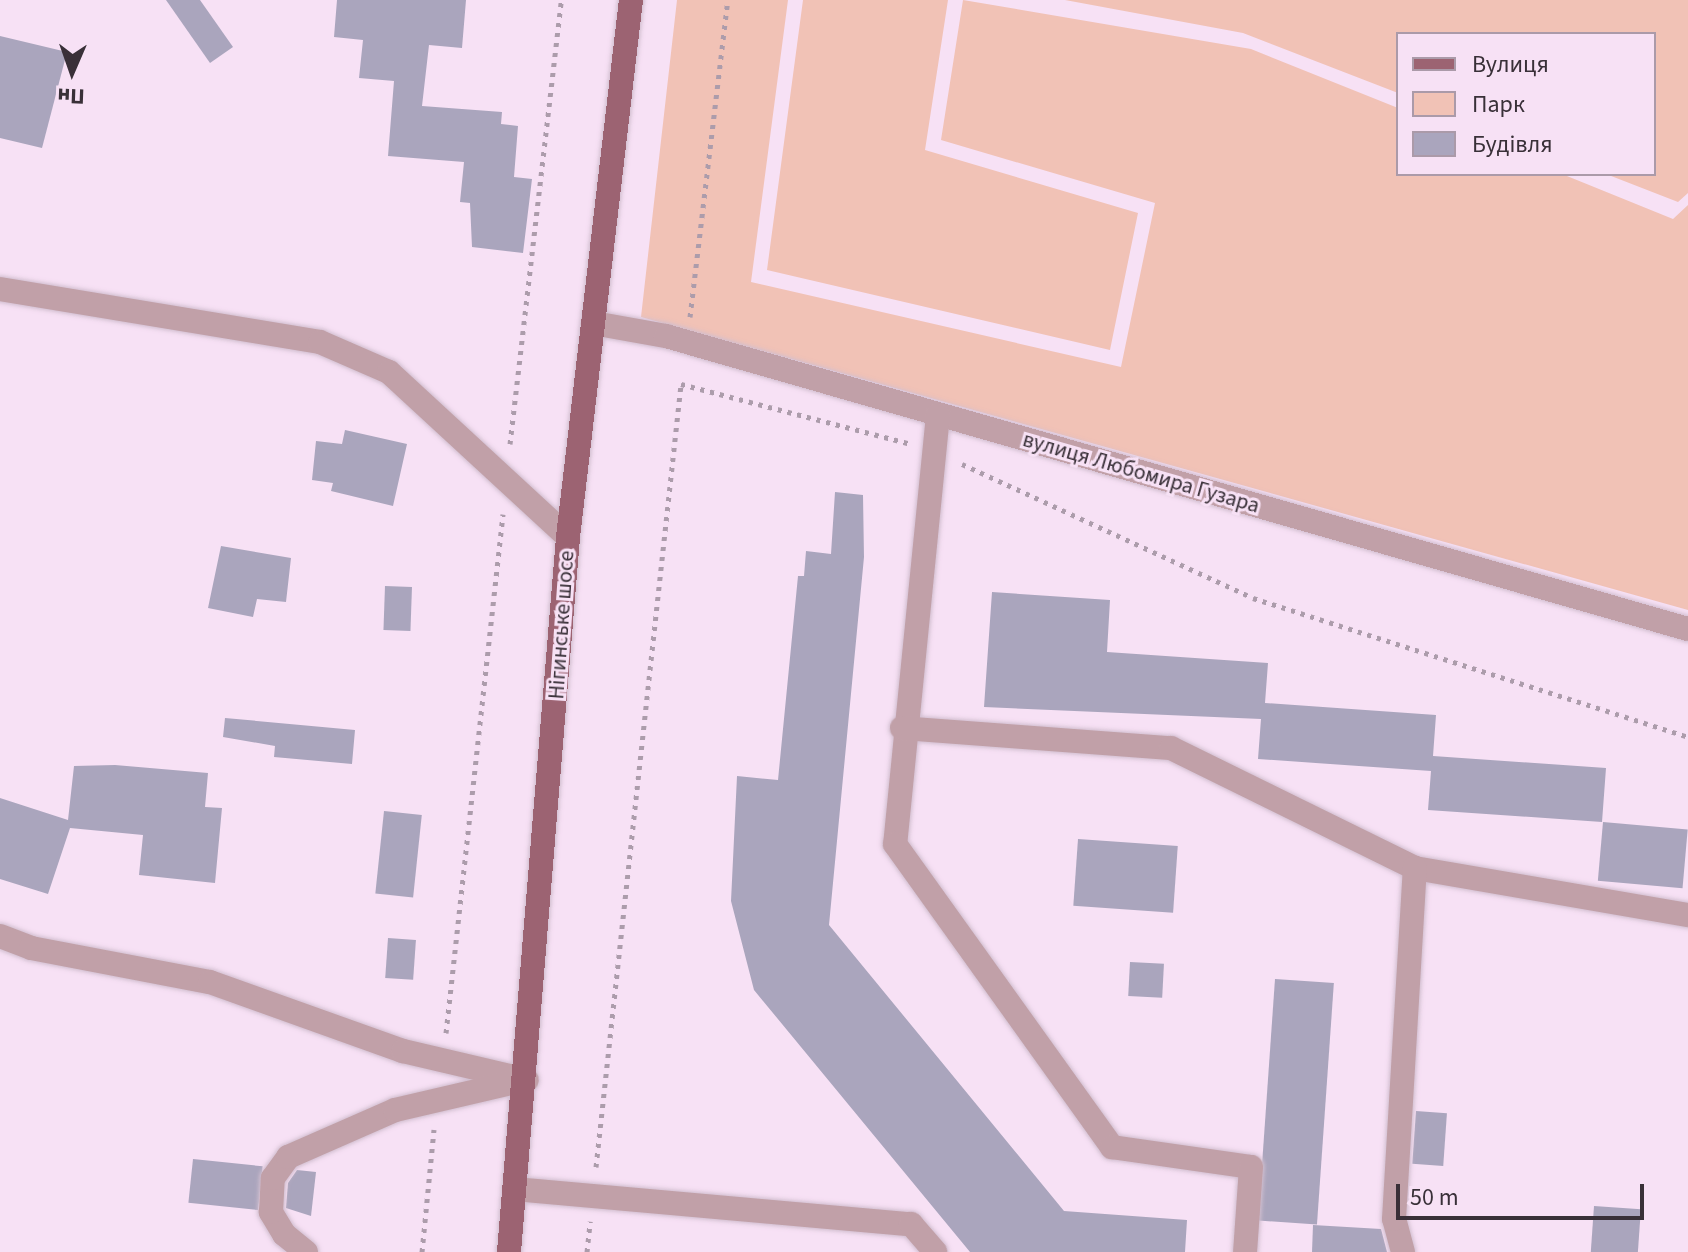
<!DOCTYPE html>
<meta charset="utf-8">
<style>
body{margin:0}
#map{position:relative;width:1688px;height:1252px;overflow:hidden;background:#f7e1f5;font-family:"Source Sans 3",sans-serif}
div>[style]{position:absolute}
.green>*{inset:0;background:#f1c2b6}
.building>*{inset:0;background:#aaa5bd;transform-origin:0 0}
.path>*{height:5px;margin-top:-2.5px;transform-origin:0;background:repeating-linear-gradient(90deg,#ac9cab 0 4px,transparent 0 10px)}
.roads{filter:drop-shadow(0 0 2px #d1becf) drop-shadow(0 0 2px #d1becf)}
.minor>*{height:24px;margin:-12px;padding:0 12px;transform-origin:12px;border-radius:12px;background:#c1a0a8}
.major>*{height:24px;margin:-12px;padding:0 12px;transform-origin:12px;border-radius:12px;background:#9c6372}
span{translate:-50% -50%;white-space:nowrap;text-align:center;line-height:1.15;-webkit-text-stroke:6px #f7e1f5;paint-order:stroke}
.street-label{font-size:22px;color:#393038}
.legend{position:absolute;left:1396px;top:32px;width:260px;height:144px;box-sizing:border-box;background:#f7e1f5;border:2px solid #ab9aa9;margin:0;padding:10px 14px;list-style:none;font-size:24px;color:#393038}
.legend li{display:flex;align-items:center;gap:16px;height:40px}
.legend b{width:40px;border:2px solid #ab9aa9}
.north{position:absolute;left:32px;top:32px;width:80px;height:80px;-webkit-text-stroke:6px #f7e1f5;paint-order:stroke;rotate:182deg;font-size:22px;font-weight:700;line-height:32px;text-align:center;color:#393038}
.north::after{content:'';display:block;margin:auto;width:28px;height:36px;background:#393038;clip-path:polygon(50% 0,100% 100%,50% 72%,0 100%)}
.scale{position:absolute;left:1396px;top:1184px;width:248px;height:36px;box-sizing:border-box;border:4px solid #393038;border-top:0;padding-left:10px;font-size:24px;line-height:28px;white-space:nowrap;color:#393038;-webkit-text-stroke:6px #f7e1f5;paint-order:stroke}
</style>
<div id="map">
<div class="green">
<div style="clip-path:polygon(677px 0,788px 0,751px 282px,1121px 367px,1155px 203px,941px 140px,963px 0,1251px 49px,1398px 108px,1398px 174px,1562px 174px,1673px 219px,1688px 205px,1688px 610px,641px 317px)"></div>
<div style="clip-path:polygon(803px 0,948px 0,925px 150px,1138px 213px,1110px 350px,767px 270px)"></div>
<div style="clip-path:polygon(1065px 0,1688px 0,1688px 193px,1678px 202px,1606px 174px,1654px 174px,1654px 34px,1398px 34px,1398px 93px,1243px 33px)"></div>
</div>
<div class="building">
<div style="clip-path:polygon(166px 0,200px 0,233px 47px,210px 63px)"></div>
<div style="clip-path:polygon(337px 0,466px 0,462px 48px,429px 45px,422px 106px,502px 112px,501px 124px,518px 126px,514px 177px,532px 179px,523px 253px,472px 247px,470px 203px,460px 202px,464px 162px,388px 156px,394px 81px,359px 78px,363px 40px,334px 37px)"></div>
<div style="clip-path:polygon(0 36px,67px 52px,42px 148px,0 138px)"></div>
<div style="clip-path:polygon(345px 430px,407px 444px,393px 506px,331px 491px,333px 483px,312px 480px,316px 441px,342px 444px)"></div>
<div style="clip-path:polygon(835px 492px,863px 495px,864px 557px,829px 925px,1064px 1211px,1187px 1220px,1185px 1252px,970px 1252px,754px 990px,731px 901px,737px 776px,778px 780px,798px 576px,804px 576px,806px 551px,831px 554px)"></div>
<div style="clip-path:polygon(221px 546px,291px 558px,286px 602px,257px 599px,253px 617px,208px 608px)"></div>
<div style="left:385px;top:586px;width:27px;height:44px;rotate:2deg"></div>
<div style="clip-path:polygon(992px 592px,1110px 600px,1107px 652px,1268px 663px,1265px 703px,1436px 715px,1433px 756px,1606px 768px,1602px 822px,1428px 810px,1431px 771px,1258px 759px,1261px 719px,984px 707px)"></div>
<div style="clip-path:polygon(225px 718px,355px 730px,352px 764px,274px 757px,275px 746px,223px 737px)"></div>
<div style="clip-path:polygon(115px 765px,208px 773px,205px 807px,222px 808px,215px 883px,139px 875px,143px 835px,70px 828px,48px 894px,0 879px,0 798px,68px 820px,74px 766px)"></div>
<div style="left:384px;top:811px;width:38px;height:83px;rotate:6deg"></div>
<div style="left:1603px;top:822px;width:85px;height:59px;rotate:5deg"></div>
<div style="left:1078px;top:839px;width:100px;height:67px;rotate:4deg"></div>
<div style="left:388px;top:938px;width:28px;height:40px;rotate:4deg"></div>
<div style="left:1130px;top:962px;width:34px;height:34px;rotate:3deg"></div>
<div style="left:1275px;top:979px;width:59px;height:242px;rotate:4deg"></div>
<div style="left:1416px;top:1111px;width:31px;height:53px;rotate:4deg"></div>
<div style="left:193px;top:1159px;width:70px;height:44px;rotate:6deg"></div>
<div style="clip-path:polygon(297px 1170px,316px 1172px,311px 1216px,286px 1208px,288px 1183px)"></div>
<div style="left:1594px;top:1206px;width:47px;height:46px;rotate:4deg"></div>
<div style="clip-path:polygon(1313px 1225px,1381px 1229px,1387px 1252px,1312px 1252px)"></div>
</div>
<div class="path">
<div style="left:690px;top:317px;width:319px;rotate:-83.2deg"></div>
<div style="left:510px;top:444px;width:447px;rotate:-83.4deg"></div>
<div style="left:962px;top:464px;width:320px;rotate:24.7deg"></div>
<div style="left:1253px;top:598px;width:457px;rotate:17.7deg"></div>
<div style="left:446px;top:1033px;width:522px;rotate:-83.73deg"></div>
<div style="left:596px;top:1167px;width:788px;rotate:-83.8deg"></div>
<div style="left:681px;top:384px;width:235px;rotate:14.6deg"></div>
<div style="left:422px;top:1252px;width:123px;rotate:-84.4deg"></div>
<div style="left:587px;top:1252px;width:31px;rotate:-84deg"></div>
</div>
<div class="roads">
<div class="minor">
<div style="left:0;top:289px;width:324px;rotate:9.4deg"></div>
<div style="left:320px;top:342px;width:75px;rotate:23.5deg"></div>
<div style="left:389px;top:372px;width:243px;rotate:42.7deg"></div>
<div style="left:593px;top:323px;width:74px;rotate:10.1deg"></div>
<div style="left:666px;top:336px;width:1063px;rotate:16deg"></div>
<div style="left:938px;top:415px;width:431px;rotate:95.7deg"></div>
<div style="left:895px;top:844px;width:373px;rotate:54.4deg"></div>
<div style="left:1112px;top:1147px;width:140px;rotate:8.2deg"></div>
<div style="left:1251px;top:1167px;width:85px;rotate:94deg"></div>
<div style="left:902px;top:728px;width:270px;rotate:4.3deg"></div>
<div style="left:1171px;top:748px;width:272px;rotate:26.2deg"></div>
<div style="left:1415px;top:868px;width:277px;rotate:9.8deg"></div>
<div style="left:0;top:936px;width:33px;rotate:21deg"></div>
<div style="left:31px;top:948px;width:182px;rotate:10.8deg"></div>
<div style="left:210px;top:982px;width:205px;rotate:19.7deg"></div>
<div style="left:403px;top:1051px;width:127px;rotate:13.2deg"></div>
<div style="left:515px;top:1189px;width:398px;rotate:5.1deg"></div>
<div style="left:911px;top:1224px;width:37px;rotate:49deg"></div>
<div style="left:306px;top:1252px;width:28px;rotate:-141deg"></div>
<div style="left:284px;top:1234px;width:26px;rotate:-121deg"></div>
<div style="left:271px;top:1212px;width:34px;rotate:-87deg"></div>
<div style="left:273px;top:1178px;width:26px;rotate:-54deg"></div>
<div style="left:288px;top:1157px;width:117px;rotate:-23.7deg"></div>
<div style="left:395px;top:1110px;width:128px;rotate:-13.1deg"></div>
<div style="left:1403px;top:1252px;width:34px;rotate:-105deg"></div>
<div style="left:1394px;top:1219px;width:352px;rotate:-86.6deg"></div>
</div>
<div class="major">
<div style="left:509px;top:1252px;width:717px;rotate:-85.28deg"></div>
<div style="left:568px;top:537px;width:541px;rotate:-83.31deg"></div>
</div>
</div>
<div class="street-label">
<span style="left:1141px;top:473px;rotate:16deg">вулиця Любомира Гузара</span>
<span style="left:562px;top:625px;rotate:-86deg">Нігинське шосе</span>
</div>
<ul class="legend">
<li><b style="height:10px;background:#9c6372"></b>Вулиця</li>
<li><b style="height:22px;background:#f1c2b6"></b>Парк</li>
<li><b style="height:22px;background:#aaa5bd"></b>Будівля</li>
</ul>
<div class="north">Пн</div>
<div class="scale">50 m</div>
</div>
